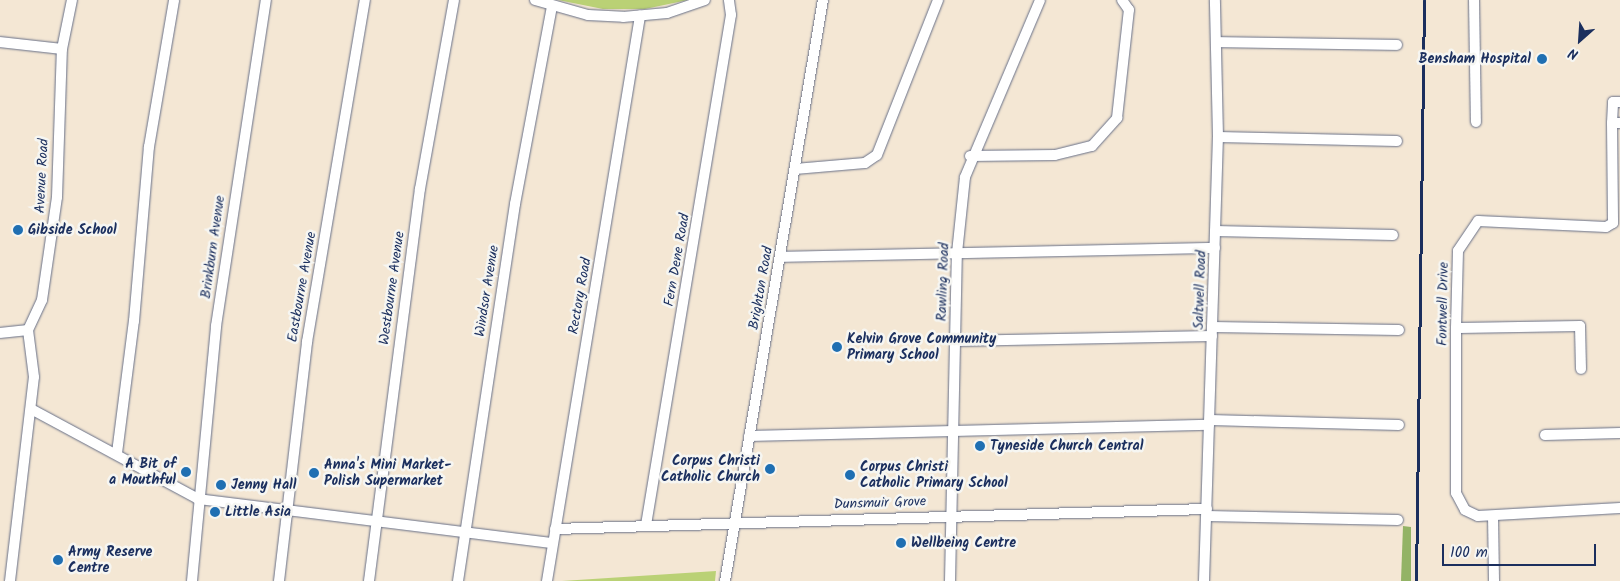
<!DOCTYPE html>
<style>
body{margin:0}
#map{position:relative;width:1620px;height:581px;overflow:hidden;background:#f4e7d4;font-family:Kalam,sans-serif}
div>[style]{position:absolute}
.green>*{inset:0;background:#bad175}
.forest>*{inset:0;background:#93b366}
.roads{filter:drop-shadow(0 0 1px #676f87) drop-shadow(0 0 1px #676f87)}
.minor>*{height:10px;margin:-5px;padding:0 5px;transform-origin:5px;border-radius:5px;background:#fff}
.rail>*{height:3px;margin:-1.5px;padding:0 1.5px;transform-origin:1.5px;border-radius:1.5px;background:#1b2f5e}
.dots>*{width:14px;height:14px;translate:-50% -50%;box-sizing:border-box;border:2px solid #f6f6f2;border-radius:50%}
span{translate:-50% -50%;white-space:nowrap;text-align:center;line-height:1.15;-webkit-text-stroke:5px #f6f6f2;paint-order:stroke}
.poi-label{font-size:14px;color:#1b2f5e;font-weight:700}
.right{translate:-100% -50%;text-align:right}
.left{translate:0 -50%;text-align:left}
.street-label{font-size:14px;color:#1b2f5e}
.north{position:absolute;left:1555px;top:15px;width:50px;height:50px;-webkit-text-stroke:4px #f6f6f2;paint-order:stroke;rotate:206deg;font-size:14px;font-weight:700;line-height:20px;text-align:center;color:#1b2f5e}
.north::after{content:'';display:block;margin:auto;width:18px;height:22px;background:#1b2f5e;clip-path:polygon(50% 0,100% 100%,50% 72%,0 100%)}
.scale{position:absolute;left:1442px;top:544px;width:154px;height:22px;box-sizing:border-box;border:2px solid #1b2f5e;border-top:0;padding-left:6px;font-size:15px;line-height:18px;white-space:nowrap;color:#1b2f5e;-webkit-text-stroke:4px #f6f6f2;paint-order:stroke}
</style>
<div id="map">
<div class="green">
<div style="clip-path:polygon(558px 0,688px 0,645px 9px,603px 9px)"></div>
<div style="clip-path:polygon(716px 571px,715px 581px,562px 581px)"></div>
</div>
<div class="forest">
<div style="clip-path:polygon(1403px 526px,1411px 527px,1411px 581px,1401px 581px)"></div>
</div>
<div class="roads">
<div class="minor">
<div style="left:535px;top:0;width:55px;rotate:15.8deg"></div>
<div style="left:588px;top:15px;width:35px;rotate:3deg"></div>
<div style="left:623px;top:17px;width:44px;rotate:-5.2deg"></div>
<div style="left:667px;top:13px;width:40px;rotate:-18.9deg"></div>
<div style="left:1474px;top:0;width:122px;rotate:89.1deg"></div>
<div style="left:0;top:42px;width:62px;rotate:6.4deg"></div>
<div style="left:1216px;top:42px;width:181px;rotate:0.9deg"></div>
<div style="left:1612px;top:123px;width:21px;rotate:-87deg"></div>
<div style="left:1613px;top:102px;width:7px"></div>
<div style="left:1620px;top:123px;width:8px;rotate:180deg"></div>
<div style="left:1612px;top:123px;width:100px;rotate:89.4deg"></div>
<div style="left:1613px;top:223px;width:8px;rotate:150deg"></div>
<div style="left:1606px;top:227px;width:128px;rotate:-177.3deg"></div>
<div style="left:1478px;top:221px;width:36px;rotate:124deg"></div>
<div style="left:1458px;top:251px;width:77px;rotate:91.5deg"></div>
<div style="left:1456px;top:328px;width:165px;rotate:90deg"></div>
<div style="left:1456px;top:493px;width:19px;rotate:62deg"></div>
<div style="left:1465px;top:510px;width:14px;rotate:25deg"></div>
<div style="left:1478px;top:516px;width:142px;rotate:-3.2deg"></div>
<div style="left:1218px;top:137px;width:179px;rotate:1.3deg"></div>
<div style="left:970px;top:156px;width:85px;rotate:-0.7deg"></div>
<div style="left:1055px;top:155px;width:38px;rotate:-14deg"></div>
<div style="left:1092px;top:146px;width:38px;rotate:-48deg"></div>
<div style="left:1117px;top:118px;width:109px;rotate:-83.7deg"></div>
<div style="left:1129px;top:10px;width:12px;rotate:-125deg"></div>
<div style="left:795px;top:169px;width:70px;rotate:-4.9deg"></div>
<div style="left:865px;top:163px;width:14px;rotate:-34deg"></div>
<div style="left:877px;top:155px;width:167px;rotate:-68.5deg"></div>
<div style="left:1215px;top:231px;width:178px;rotate:1.3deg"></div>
<div style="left:780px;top:257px;width:435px;rotate:-1.2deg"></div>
<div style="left:1212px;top:327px;width:187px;rotate:0.9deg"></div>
<div style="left:1456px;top:328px;width:124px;rotate:-0.9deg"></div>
<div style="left:1580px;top:326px;width:43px;rotate:88.7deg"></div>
<div style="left:0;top:333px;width:28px;rotate:-6deg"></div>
<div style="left:955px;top:341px;width:257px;rotate:-1.1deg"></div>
<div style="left:31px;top:409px;width:190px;rotate:28.3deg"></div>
<div style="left:198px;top:499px;width:357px;rotate:7.1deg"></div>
<div style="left:1210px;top:420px;width:189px;rotate:1.5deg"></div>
<div style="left:1545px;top:435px;width:75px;rotate:-1.5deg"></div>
<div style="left:749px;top:436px;width:460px;rotate:-1.4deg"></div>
<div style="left:117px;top:453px;width:133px;rotate:-82.7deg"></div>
<div style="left:134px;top:321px;width:175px;rotate:-85.1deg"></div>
<div style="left:149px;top:147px;width:149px;rotate:-80.3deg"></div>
<div style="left:1207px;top:516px;width:191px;rotate:1.2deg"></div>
<div style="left:1493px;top:516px;width:65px;rotate:89.1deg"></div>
<div style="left:646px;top:525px;width:517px;rotate:-80.54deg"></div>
<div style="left:731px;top:15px;width:15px;rotate:-98deg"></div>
<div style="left:555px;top:529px;width:652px;rotate:-1.76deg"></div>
<div style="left:10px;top:581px;width:205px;rotate:-83.3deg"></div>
<div style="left:34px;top:377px;width:47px;rotate:-97.3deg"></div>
<div style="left:28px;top:330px;width:33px;rotate:-65deg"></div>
<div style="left:42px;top:300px;width:104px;rotate:-81.7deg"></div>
<div style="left:57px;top:197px;width:148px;rotate:-88.1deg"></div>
<div style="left:62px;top:49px;width:50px;rotate:-78.5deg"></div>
<div style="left:192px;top:581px;width:256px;rotate:-84.6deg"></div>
<div style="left:216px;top:326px;width:330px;rotate:-81.3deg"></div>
<div style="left:279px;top:581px;width:241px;rotate:-83.3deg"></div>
<div style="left:307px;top:342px;width:347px;rotate:-80.4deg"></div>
<div style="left:369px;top:581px;width:395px;rotate:-82.6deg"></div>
<div style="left:420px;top:189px;width:192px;rotate:-79.8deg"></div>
<div style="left:458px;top:581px;width:381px;rotate:-81.4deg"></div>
<div style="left:515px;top:204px;width:201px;rotate:-79.4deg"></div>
<div style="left:547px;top:581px;width:573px;rotate:-80.65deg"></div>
<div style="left:725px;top:581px;width:589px;rotate:-80.43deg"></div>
<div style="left:950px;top:581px;width:328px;rotate:-88.8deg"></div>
<div style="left:957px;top:253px;width:76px;rotate:-84deg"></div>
<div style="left:965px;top:177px;width:192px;rotate:-67deg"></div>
<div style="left:1204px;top:581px;width:444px;rotate:-88.2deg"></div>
<div style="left:1218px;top:137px;width:137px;rotate:-91.3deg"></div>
</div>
</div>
<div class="rail">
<div style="left:1416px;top:581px;width:581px;rotate:-89.21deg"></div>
</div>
<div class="dots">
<div style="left:1542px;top:59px;background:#1f6fb2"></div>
<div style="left:18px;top:230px;background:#1f6fb2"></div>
<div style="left:837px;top:347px;background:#1f6fb2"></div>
<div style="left:980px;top:446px;background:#1f6fb2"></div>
<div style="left:770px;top:469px;background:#1f6fb2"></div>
<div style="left:186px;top:472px;background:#1f6fb2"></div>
<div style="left:314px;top:473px;background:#1f6fb2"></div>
<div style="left:850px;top:475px;background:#1f6fb2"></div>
<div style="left:221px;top:485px;background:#1f6fb2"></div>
<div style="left:215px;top:512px;background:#1f6fb2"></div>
<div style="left:901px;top:543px;background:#1f6fb2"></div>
<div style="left:58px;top:560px;background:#1f6fb2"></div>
</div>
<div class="poi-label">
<span class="right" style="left:1531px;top:59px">Bensham Hospital</span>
<span class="left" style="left:28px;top:230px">Gibside School</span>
<span class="left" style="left:847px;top:347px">Kelvin Grove Community<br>Primary School</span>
<span class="left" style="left:990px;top:446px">Tyneside Church Central</span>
<span class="right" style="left:760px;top:469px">Corpus Christi<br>Catholic Church</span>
<span class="right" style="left:176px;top:472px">A Bit of<br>a Mouthful</span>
<span class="left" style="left:324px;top:473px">Anna's Mini Market-<br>Polish Supermarket</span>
<span class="left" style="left:860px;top:475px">Corpus Christi<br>Catholic Primary School</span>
<span class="left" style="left:231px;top:485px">Jenny Hall</span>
<span class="left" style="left:225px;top:512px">Little Asia</span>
<span class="left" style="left:911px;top:543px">Wellbeing Centre</span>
<span class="left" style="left:68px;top:560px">Army Reserve<br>Centre</span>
</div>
<div class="street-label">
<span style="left:42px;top:176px;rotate:-87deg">Avenue Road</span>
<span style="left:213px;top:247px;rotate:-82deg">Brinkburn Avenue</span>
<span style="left:677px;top:260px;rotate:-80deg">Fern Dene Road</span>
<span style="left:943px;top:282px;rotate:-88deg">Rawling Road</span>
<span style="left:302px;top:287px;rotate:-80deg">Eastbourne Avenue</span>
<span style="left:392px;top:288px;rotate:-82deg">Westbourne Avenue</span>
<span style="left:761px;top:288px;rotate:-80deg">Brighton Road</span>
<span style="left:1200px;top:290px;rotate:-88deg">Saltwell Road</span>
<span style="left:487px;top:291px;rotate:-81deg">Windsor Avenue</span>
<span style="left:580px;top:296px;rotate:-80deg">Rectory Road</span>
<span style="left:1443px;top:304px;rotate:-89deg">Fontwell Drive</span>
<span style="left:880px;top:503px;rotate:-2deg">Dunsmuir Grove</span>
</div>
<div class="north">N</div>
<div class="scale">100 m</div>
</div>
